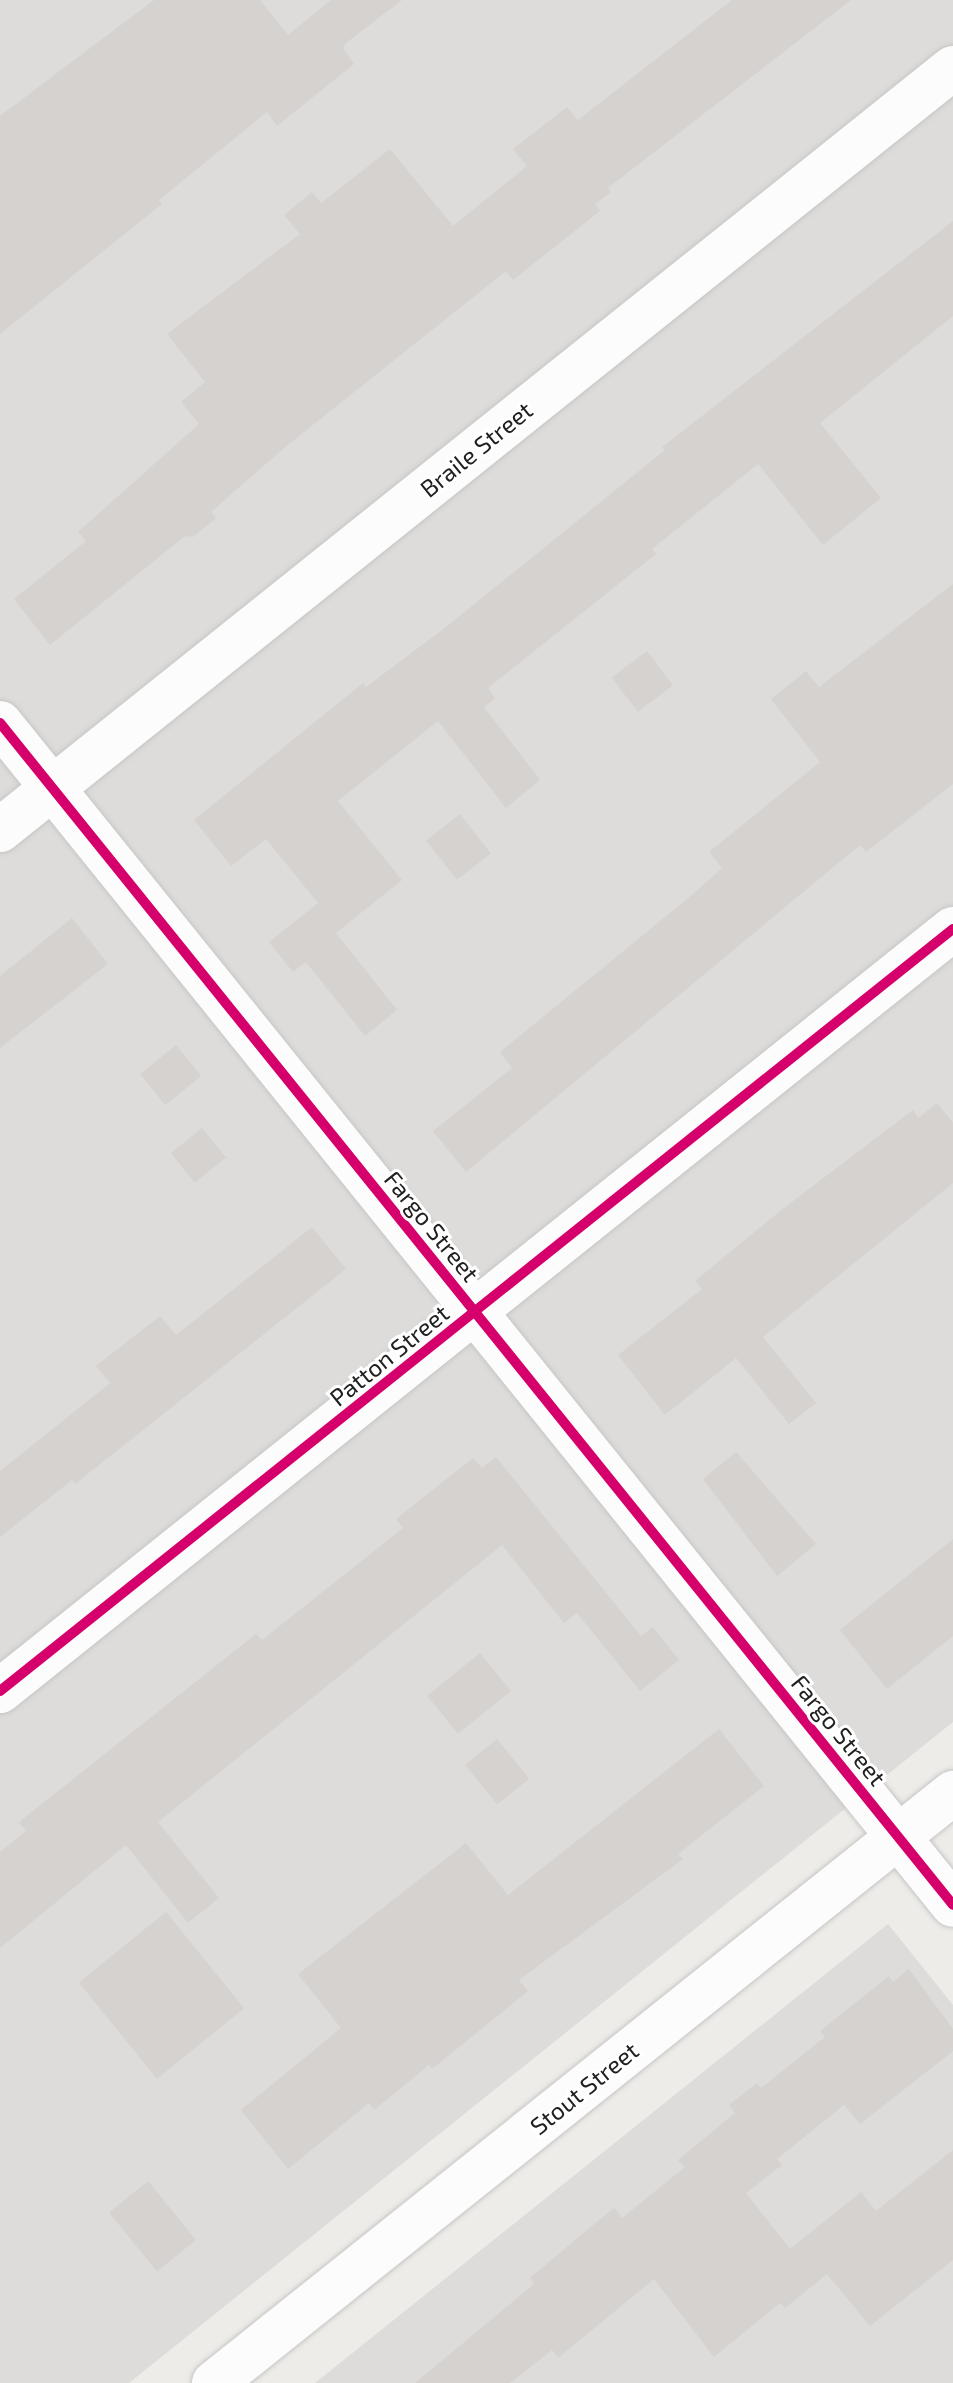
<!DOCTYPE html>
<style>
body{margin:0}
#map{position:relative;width:953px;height:2383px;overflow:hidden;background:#eeece9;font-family:"Exo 2",sans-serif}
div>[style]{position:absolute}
.residential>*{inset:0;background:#dddcda}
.building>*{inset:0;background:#d5d2d0;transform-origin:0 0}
.roads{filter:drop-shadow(0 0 2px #c7c6c5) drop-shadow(0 0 2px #c7c6c5)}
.street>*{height:44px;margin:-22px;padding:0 22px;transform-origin:22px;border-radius:22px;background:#fcfcfc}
.cycleway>*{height:10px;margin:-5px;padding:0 5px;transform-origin:5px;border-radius:5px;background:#d6006c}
span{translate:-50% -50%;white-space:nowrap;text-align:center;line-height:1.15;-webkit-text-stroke:6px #fff;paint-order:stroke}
.street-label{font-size:24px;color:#202020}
</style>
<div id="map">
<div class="residential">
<div style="clip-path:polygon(0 0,953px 0,953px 1722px,129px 2383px,0 2383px)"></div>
<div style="clip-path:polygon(888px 1924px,953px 2005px,953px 2383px,315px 2383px)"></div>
</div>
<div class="building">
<div style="clip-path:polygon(154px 0,260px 0,288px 35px,331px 0,402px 0,346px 43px,343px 48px,354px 64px,277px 126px,267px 112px,159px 200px,162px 204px,0 334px,0 116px)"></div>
<div style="clip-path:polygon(732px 0,851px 0,608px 188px,611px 192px,595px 204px,600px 211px,513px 280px,506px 271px,284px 448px,211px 512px,216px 518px,193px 537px,185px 536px,50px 645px,14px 599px,86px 541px,78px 532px,199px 424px,181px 402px,205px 382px,167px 334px,300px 234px,284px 215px,312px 192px,321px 203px,390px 149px,453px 226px,527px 166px,513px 149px,567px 107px,578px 120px)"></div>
<div style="clip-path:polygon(953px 221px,953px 316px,820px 423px,881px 498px,823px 545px,758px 464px,652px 549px,656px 554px,488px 688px,495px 698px,484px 707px,540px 780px,506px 808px,438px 721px,338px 801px,402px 880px,336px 933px,397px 1010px,365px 1036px,306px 962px,293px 972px,269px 942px,318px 903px,266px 839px,231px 866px,194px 820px,363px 683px,366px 687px,446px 627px,665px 450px,662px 447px)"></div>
<div style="clip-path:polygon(953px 584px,953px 784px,866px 852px,860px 845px,466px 1172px,433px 1131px,512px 1068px,500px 1052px,692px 895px,722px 868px,709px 852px,820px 762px,771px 699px,806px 671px,819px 687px)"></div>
<div style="left:647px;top:651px;width:43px;height:44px;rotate:53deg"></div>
<div style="left:460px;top:814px;width:50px;height:43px;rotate:52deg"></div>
<div style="clip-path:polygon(72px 918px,108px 964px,0 1048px,0 976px)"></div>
<div style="left:176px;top:1045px;width:40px;height:46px;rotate:51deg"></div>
<div style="clip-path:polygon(937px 1103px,953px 1123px,953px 1183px,763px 1337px,816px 1403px,789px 1424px,736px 1358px,665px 1415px,618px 1355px,702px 1289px,695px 1281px,780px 1211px,913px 1110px,918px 1118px)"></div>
<div style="left:202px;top:1128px;width:38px;height:40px;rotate:51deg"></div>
<div style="clip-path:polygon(312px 1227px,346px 1269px,75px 1484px,72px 1480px,0 1537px,0 1471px,110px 1383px,96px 1366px,160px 1316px,176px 1335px)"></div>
<div style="clip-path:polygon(736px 1452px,816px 1544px,777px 1576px,703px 1479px)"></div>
<div style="clip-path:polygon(496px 1457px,641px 1636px,653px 1627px,679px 1660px,640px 1691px,577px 1613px,564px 1623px,502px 1545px,158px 1822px,219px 1898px,188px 1923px,126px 1845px,0 1948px,0 1852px,26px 1831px,19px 1822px,256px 1634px,262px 1640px,403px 1528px,396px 1519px,473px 1458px,482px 1468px)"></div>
<div style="clip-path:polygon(953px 1539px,953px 1636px,887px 1689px,840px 1630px)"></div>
<div style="left:480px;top:1653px;width:49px;height:68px;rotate:51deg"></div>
<div style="clip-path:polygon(719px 1729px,764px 1786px,678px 1854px,683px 1859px,519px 1980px,528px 1991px,432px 2069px,429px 2065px,374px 2110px,369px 2103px,288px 2169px,241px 2110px,341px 2028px,298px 1974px,466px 1843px,508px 1895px)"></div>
<div style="left:497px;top:1739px;width:51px;height:41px;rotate:51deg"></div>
<div style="left:166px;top:1912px;width:124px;height:112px;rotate:51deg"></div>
<div style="clip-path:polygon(909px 1969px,953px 2029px,953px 2051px,860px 2124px,844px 2105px,777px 2159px,782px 2165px,746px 2193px,790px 2249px,861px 2192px,876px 2211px,953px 2150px,953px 2260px,870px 2326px,827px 2274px,785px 2308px,780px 2303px,714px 2357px,654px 2279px,558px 2358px,552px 2350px,510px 2383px,415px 2383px,534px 2284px,530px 2278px,587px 2230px,614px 2208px,622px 2218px,685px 2167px,678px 2160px,735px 2113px,729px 2105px,757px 2083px,761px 2088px,825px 2037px,820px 2031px,889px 1976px,893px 1982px)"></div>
<div style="left:148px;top:2181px;width:76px;height:50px;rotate:51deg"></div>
</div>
<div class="roads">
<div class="street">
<div style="left:0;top:723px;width:1518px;rotate:51.12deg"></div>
<div style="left:0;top:830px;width:1220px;rotate:-38.65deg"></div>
<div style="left:0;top:1691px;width:1220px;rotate:-38.65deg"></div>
<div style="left:214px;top:2383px;width:946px;rotate:-38.6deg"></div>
</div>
</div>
<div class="cycleway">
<div style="left:0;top:723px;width:1518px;rotate:51.12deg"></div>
<div style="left:0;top:1691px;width:1220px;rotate:-38.65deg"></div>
</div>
<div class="street-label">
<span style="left:476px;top:449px;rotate:-39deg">Braile Street</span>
<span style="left:432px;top:1226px;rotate:51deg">Fargo Street</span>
<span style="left:389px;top:1355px;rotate:-39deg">Patton Street</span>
<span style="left:839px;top:1730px;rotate:51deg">Fargo Street</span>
<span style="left:584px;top:2088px;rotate:-39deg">Stout Street</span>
</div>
</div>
